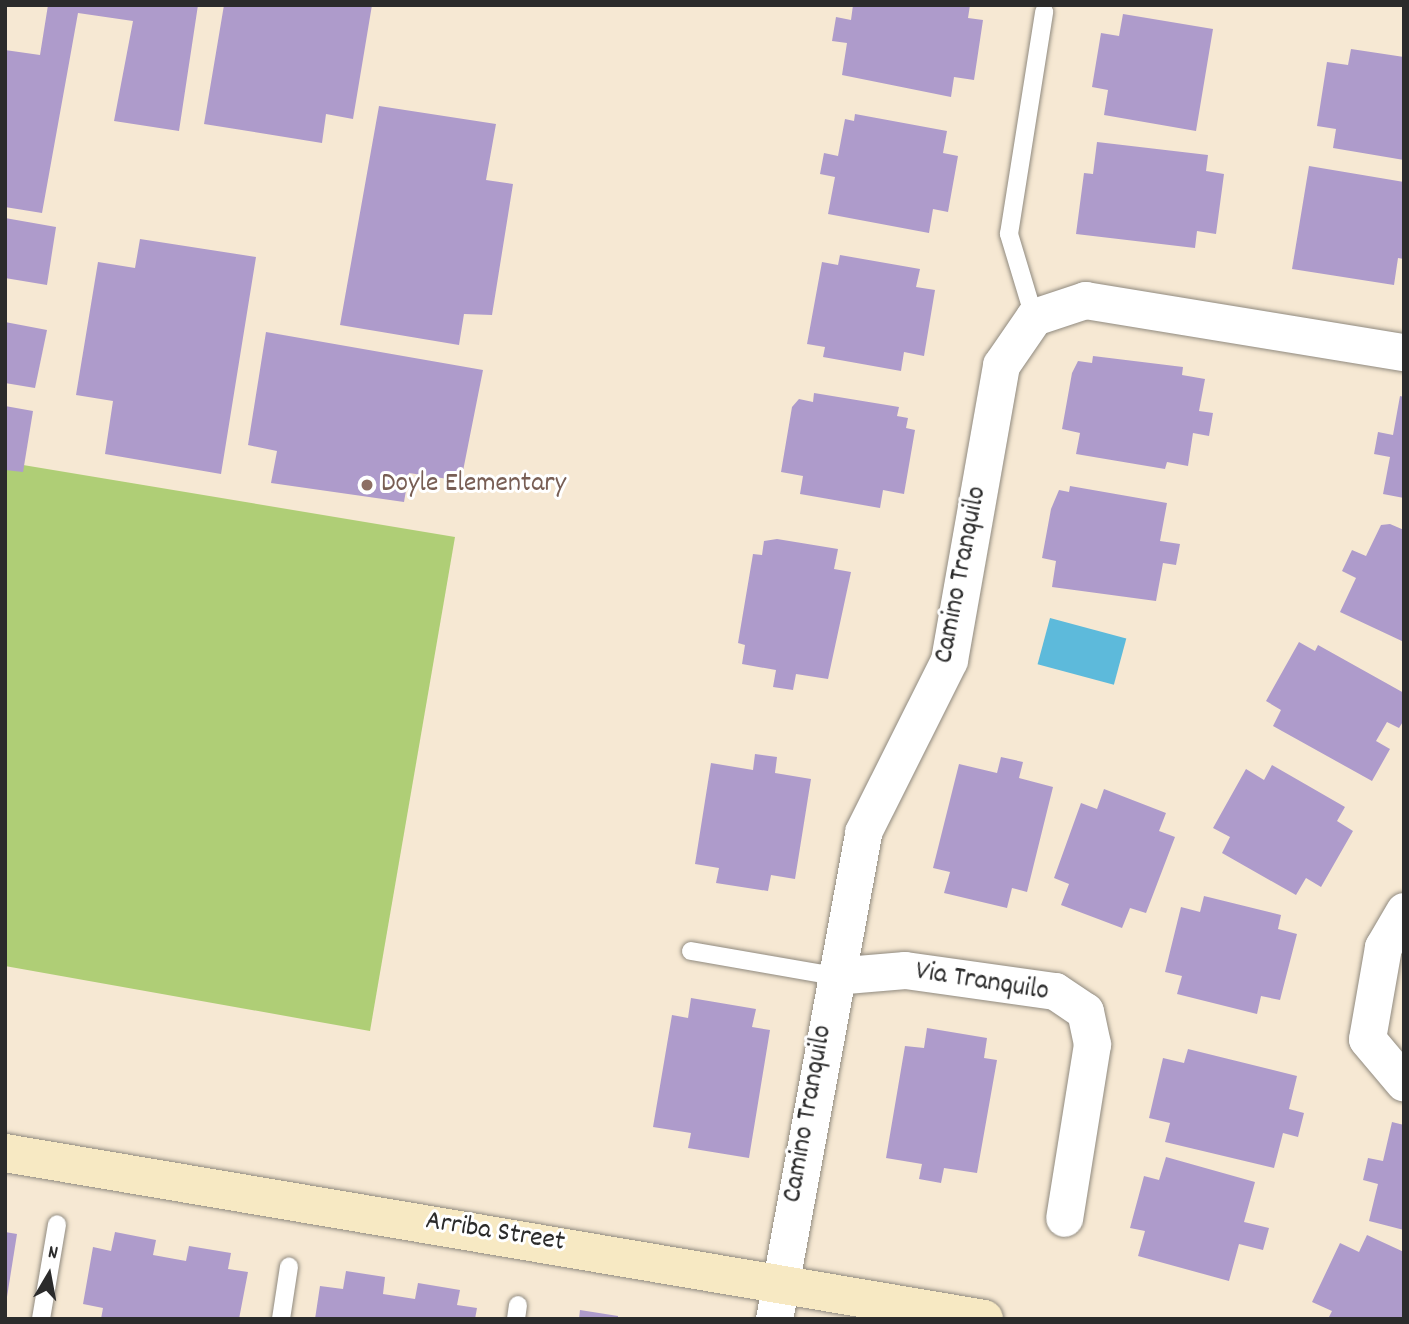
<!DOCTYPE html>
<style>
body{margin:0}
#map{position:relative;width:1409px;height:1324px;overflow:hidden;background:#f6e8d3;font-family:Dekko,sans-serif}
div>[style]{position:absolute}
.green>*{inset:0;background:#afce76}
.water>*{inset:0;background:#5dbadb;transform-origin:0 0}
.building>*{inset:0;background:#ae9bcb}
.roads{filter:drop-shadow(0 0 2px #908a7f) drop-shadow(0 0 2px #908a7f)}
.lane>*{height:18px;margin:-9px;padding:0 9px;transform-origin:9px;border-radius:9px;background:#fff}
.street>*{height:37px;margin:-18.5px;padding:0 18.5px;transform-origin:18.5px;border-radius:18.5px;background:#fff}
.secondary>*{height:38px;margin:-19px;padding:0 19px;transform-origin:19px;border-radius:19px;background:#f7e9c3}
.dots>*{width:19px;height:19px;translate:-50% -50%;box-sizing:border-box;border:4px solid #fff;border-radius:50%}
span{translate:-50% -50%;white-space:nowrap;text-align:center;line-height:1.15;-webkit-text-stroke:6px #fff;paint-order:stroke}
.education-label{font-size:28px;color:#785e54}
.left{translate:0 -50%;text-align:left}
.street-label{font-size:28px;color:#2b2b2b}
.frame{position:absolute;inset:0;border:7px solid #2b2b2b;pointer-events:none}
.north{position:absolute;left:14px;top:1240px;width:70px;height:70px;-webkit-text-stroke:5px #fff;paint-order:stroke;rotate:10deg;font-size:19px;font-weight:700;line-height:28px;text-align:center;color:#2b2b2b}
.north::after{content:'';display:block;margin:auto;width:24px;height:32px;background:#2b2b2b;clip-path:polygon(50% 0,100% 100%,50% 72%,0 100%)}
</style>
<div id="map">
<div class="green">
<div style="clip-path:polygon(5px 462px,455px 537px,370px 1031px,5px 966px)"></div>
</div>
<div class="water">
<div style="left:1050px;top:618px;width:79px;height:48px;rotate:15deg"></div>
</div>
<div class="building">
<div style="clip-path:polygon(48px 5px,198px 5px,179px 131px,114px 121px,133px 21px,78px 13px,42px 213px,5px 207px,5px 50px,40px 55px)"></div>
<div style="clip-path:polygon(224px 5px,372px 5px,353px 119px,326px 114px,322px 143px,204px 124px)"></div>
<div style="clip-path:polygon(853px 5px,970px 5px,968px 18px,983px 20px,974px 80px,954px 77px,951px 97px,842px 75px,847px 43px,832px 41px,836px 17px,851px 20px)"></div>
<div style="clip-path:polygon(1123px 14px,1213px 29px,1196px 131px,1104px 115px,1108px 90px,1092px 87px,1101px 33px,1119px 36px)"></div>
<div style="clip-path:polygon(1351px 49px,1404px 57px,1404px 160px,1333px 148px,1336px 129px,1317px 126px,1327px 62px,1348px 65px)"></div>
<div style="clip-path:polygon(379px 106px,496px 124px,486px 180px,513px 184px,492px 315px,464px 314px,459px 345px,340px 325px)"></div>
<div style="clip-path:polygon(855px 114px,947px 131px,943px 153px,958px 156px,948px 212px,933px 209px,929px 233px,828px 214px,835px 177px,820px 174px,824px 153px,838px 156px,845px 119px,854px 121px)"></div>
<div style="clip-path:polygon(1097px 142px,1208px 155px,1206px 171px,1224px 174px,1216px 234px,1197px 231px,1195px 248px,1076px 234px,1084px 173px,1093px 174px)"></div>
<div style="clip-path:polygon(1309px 166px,1404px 182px,1404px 259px,1398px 258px,1394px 285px,1292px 269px)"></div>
<div style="clip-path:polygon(5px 218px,56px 227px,47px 285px,5px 278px)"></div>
<div style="clip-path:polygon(140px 239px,256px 257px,221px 474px,105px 454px,113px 401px,76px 395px,98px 262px,135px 268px)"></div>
<div style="clip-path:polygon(840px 255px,920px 269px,916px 287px,935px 290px,924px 356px,904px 352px,901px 371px,823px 357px,825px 347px,807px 344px,822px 262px,838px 265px)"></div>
<div style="clip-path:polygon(5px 322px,47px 330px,35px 388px,5px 383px)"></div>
<div style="clip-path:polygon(266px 332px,483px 370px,461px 481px,409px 473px,404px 502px,271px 483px,277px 451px,248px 445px)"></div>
<div style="clip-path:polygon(1093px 356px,1183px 367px,1182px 375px,1205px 379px,1199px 411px,1213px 413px,1209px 436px,1193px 433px,1188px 466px,1167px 462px,1165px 469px,1076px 454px,1080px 433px,1062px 429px,1072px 373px,1078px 361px,1092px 363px)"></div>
<div style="clip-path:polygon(814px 393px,899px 407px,897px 416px,908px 418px,906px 428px,915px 430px,904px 494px,883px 490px,880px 508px,800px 494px,803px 476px,781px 472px,792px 407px,799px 399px,813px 402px)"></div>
<div style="clip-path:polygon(1400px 396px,1404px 397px,1404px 498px,1383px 494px,1390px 457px,1374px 454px,1378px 432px,1393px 435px)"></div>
<div style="clip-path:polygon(5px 406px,33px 411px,23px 472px,5px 470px)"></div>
<div style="clip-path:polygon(1070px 486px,1167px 503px,1160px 541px,1180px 544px,1176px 565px,1163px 563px,1156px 601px,1052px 587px,1056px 561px,1042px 558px,1051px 509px,1059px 490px,1069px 492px)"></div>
<div style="clip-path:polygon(1390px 524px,1404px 530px,1404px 642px,1340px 612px,1356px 578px,1342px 571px,1352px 550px,1366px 556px,1381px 525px)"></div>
<div style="clip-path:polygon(777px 539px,838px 549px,834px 569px,851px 572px,828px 679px,796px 674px,793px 690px,773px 687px,776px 670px,742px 664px,745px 645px,738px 643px,753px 554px,762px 555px,764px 541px)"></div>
<div style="clip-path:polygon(1299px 642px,1315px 651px,1318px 645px,1404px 693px,1404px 720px,1399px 728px,1387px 722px,1376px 741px,1390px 749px,1372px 781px,1273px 726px,1281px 710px,1266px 701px)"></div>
<div style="clip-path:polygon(755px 754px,777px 757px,775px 773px,811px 779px,795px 879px,771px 875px,768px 891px,716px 883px,719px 868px,695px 864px,711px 763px,753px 770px)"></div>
<div style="clip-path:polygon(1001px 757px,1023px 762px,1019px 778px,1053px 787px,1027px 892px,1012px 888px,1007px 908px,944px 893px,950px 872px,933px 868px,959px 764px,997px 773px)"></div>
<div style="clip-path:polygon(1272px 765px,1345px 807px,1337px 821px,1353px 831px,1321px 887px,1306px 878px,1296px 895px,1222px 853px,1230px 837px,1213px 828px,1246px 769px,1264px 780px)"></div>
<div style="clip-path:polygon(1104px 789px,1166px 813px,1159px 831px,1175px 837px,1146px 913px,1130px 908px,1122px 928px,1061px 905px,1069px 884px,1054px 878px,1081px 803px,1097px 809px)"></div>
<div style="clip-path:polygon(1204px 896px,1281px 915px,1278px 929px,1297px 934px,1280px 1000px,1261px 996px,1257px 1014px,1177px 994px,1182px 976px,1165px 972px,1181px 907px,1200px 912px)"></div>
<div style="clip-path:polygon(691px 998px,756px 1009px,752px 1027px,770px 1030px,749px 1158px,688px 1148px,691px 1133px,653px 1127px,672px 1015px,688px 1018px)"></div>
<div style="clip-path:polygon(927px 1028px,987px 1038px,984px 1058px,997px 1060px,977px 1173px,944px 1168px,941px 1183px,919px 1179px,922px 1164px,886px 1158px,905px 1046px,924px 1048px)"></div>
<div style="clip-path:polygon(1188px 1049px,1297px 1076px,1289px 1109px,1304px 1113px,1298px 1137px,1283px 1133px,1274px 1168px,1165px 1142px,1170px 1123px,1149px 1118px,1163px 1058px,1184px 1063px)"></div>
<div style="clip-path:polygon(1392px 1122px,1404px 1125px,1404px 1230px,1369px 1221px,1378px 1184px,1363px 1180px,1368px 1158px,1383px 1161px)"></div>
<div style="clip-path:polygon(1166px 1157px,1255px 1182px,1244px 1222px,1269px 1228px,1263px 1250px,1239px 1244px,1229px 1281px,1138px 1256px,1145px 1231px,1130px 1228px,1144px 1176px,1159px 1180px)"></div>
<div style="clip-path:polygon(5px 1232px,17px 1234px,7px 1297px,5px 1297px)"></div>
<div style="clip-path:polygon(115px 1232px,156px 1240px,153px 1255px,186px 1261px,189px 1246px,231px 1253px,228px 1269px,248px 1272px,239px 1319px,101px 1319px,103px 1308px,83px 1304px,93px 1247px,111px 1251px)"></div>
<div style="clip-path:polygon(1367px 1235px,1404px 1252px,1404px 1319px,1328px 1319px,1332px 1311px,1312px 1302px,1340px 1243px,1359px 1252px)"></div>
<div style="clip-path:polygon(346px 1271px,385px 1277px,383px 1294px,415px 1299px,418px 1283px,460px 1290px,457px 1305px,477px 1308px,475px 1319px,315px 1319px,320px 1286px,343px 1289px)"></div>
<div style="clip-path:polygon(580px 1310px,618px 1316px,618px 1319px,579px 1319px)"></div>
</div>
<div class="roads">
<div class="lane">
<div style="left:1034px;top:317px;width:87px;rotate:-106.8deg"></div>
<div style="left:1009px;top:234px;width:225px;rotate:-81deg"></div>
<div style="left:691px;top:951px;width:145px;rotate:9.9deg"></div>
<div style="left:41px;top:1319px;width:96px;rotate:-80.4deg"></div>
<div style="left:281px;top:1319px;width:53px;rotate:-81.3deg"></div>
<div style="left:516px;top:1319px;width:14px;rotate:-82deg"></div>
</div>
<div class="street">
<div style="left:1404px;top:911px;width:42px;rotate:120.3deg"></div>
<div style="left:1383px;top:947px;width:93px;rotate:99.9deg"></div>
<div style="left:1367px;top:1039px;width:57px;rotate:49.9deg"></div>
<div style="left:834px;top:976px;width:71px;rotate:-4.8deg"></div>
<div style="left:905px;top:970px;width:151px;rotate:8deg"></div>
<div style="left:1055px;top:991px;width:36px;rotate:34deg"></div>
<div style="left:1085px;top:1011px;width:34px;rotate:78deg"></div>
<div style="left:1092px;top:1044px;width:176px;rotate:99.1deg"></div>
<div style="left:774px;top:1319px;width:495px;rotate:-79.6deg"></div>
<div style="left:863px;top:832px;width:192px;rotate:-63.4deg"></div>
<div style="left:949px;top:660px;width:300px;rotate:-80deg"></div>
<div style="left:1001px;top:365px;width:58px;rotate:-55.5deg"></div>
<div style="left:1034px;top:317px;width:54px;rotate:-18.4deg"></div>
<div style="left:1085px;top:300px;width:323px;rotate:9.3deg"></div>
</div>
<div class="secondary">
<div style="left:5px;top:1153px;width:993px;rotate:9.62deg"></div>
</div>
</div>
<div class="dots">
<div style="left:367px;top:485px;background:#8d6e63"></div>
</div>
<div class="education-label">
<span class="left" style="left:381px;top:485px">Doyle Elementary</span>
</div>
<div class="street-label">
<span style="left:962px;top:575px;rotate:-79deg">Camino Tranquilo</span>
<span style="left:982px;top:983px;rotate:9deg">Via Tranquilo</span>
<span style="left:809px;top:1114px;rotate:-80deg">Camino Tranquilo</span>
<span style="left:495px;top:1233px;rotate:9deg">Arriba Street</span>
</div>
<div class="frame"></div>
<div class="north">N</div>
</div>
